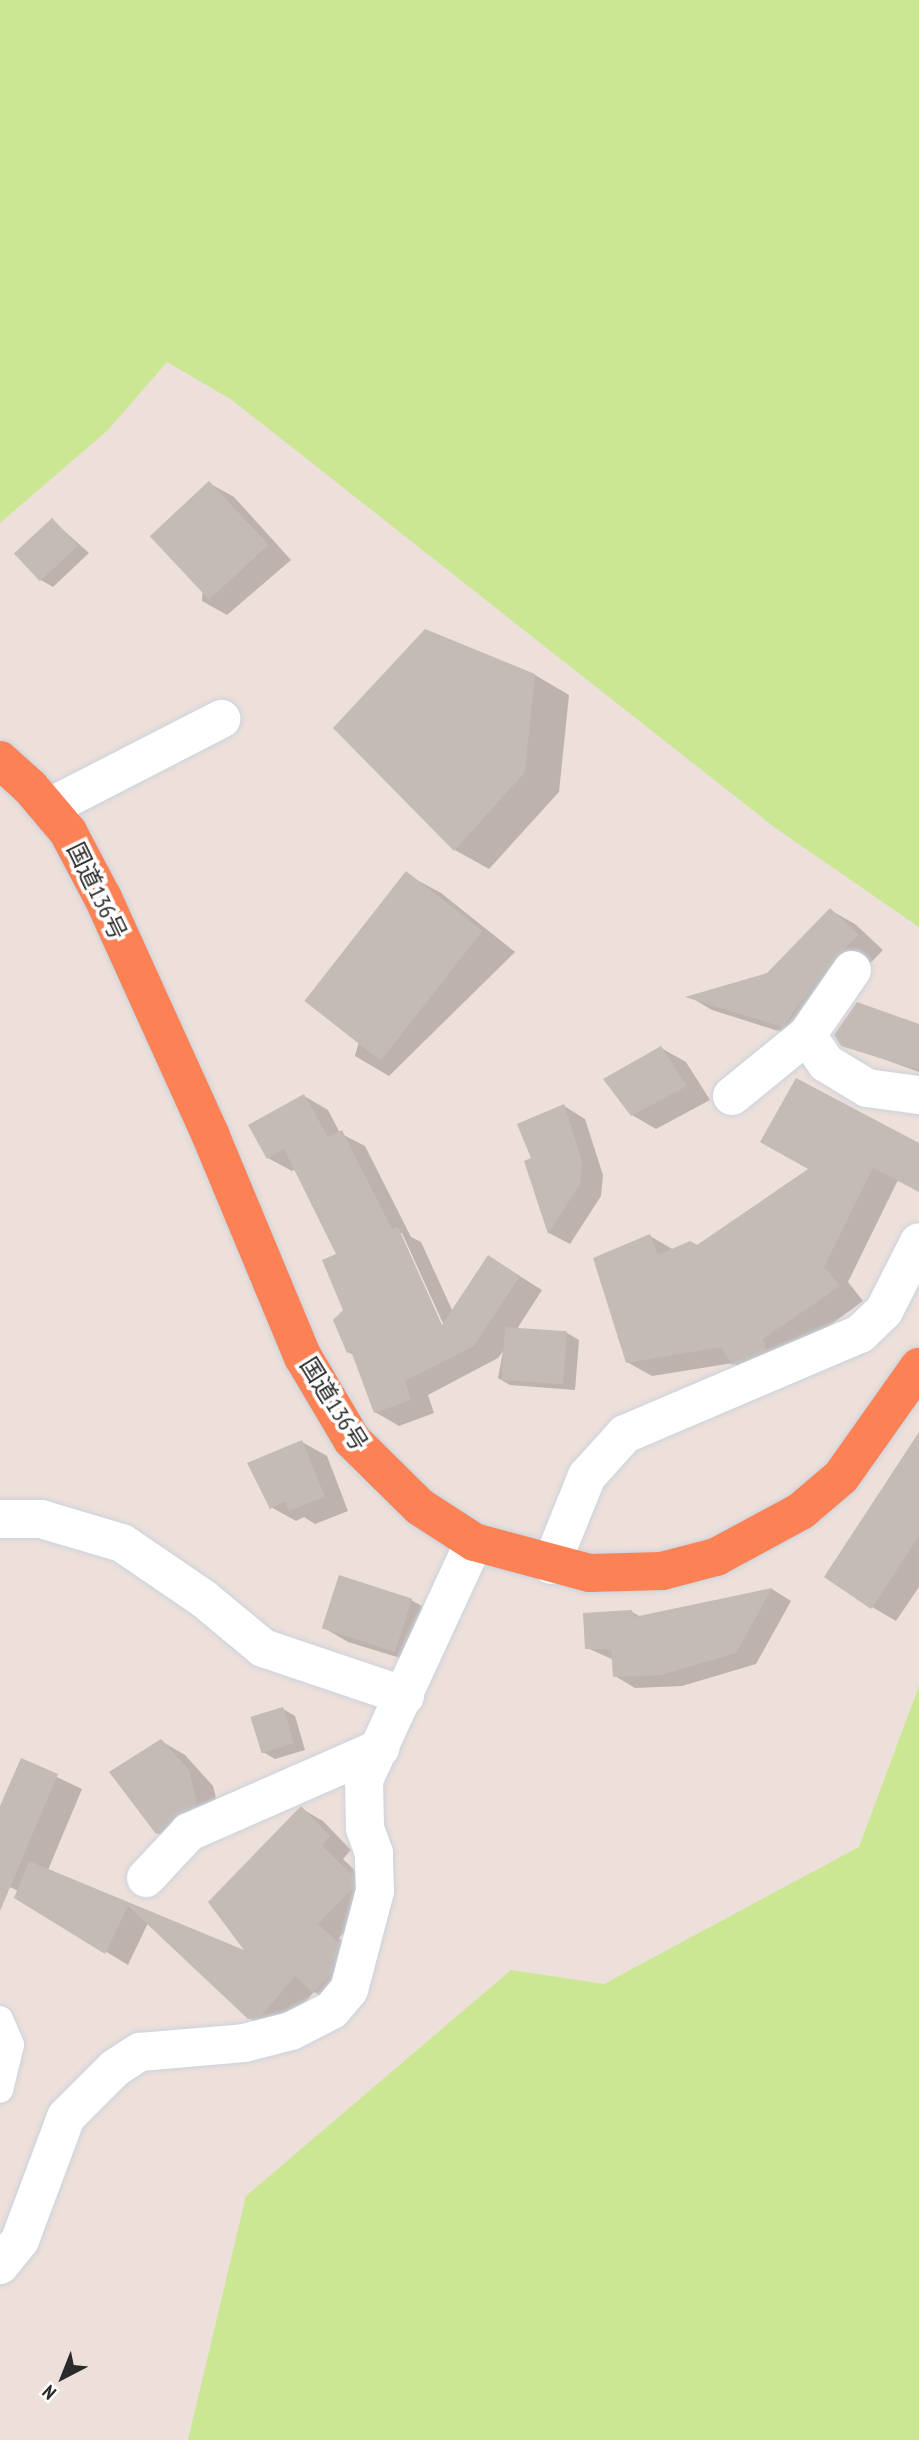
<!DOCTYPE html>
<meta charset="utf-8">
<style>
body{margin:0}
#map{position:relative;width:919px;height:2440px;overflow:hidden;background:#eddfda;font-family:"PT Sans Narrow","Noto Sans JP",sans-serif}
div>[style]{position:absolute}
.green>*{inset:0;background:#cbe793}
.shadow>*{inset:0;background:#0003}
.building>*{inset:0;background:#c4bbb6;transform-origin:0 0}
.roads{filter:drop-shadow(0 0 2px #c9d3dc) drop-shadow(0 0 2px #c9d3dc)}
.service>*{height:26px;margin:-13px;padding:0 13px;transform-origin:13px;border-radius:13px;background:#fff}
.minor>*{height:38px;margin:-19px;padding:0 19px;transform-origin:19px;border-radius:19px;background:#fff}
.trunk>*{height:38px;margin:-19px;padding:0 19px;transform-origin:19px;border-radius:19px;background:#fc8154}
span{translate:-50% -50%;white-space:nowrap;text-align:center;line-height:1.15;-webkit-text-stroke:7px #fff;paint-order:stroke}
.street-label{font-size:24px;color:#2a2a2a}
.north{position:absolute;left:28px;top:2342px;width:70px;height:70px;-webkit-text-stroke:5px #fff;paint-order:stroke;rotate:222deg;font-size:19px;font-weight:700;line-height:28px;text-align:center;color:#2a2a2a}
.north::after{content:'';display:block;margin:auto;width:24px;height:32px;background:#2a2a2a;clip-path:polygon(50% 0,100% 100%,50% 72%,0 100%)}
</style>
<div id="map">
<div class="green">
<div style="clip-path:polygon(0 0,919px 0,919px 927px,774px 827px,232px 400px,167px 362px,108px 430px,0 523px)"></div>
<div style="clip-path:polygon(919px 1686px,919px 2440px,188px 2440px,246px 2196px,511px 1970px,604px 1984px,859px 1847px)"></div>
</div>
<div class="shadow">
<div style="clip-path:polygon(209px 483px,234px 497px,291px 560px,227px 615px,202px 601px)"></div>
<div style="clip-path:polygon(52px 520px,89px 553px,53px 587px,41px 580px)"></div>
<div style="clip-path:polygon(535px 675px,569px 695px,559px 792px,489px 869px,455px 850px)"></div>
<div style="clip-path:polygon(406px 874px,441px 893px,515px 952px,389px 1076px,355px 1056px)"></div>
<div style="clip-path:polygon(830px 910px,855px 924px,883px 950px,836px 999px,807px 1040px,712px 1010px,690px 997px,768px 975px)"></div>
<div style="clip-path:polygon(919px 1026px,919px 1072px,842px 1044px)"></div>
<div style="clip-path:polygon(661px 1048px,686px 1062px,710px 1100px,656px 1129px,632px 1115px)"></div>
<div style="clip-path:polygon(evenodd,304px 1096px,328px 1110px,340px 1133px,365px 1146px,411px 1237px,421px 1242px,453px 1312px,489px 1257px,542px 1290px,517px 1329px,567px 1333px,579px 1340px,575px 1390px,510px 1385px,498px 1378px,503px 1351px,498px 1358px,428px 1395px,434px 1413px,399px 1426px,375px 1412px,355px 1356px,348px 1352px,338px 1255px,296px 1169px,292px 1171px,268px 1158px,304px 1096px,399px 1233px,402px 1233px,447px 1332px,444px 1333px,399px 1233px)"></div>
<div style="clip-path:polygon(564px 1106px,585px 1119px,603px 1175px,601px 1196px,570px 1244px,549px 1233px,527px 1162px,534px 1160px)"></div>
<div style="clip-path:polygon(919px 1145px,919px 1191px,898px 1180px,848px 1282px,863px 1301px,758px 1378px,733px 1363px,652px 1376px,627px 1362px,650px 1236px,674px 1250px,697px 1247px)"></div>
<div style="clip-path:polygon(302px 1442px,327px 1456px,348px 1511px,315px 1524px,304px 1517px,296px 1521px,271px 1507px)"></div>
<div style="clip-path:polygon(919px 1471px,919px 1587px,896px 1621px,872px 1607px)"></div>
<div style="clip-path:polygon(772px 1589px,791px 1601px,756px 1664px,682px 1686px,635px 1688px,615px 1676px,614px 1660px,587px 1648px,632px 1612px,641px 1617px)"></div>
<div style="clip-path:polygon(411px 1600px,436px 1614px,420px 1664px,348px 1642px,324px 1628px)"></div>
<div style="clip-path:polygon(283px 1709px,295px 1716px,305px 1750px,275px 1759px,263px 1752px)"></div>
<div style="clip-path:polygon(161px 1741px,185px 1755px,213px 1786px,221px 1818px,182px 1847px,157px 1833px,112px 1772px)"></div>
<div style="clip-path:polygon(21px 1760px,82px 1789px,48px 1870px,249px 1954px,302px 1809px,323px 1821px,351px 1850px,343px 1859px,374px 1889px,374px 1901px,339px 1938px,360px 1957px,336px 2004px,314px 1992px,283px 2028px,271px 2031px,249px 2018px,148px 1923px,128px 1965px,16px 1897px,19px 1891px,0 1883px,0 1810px)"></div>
</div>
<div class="building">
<div style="left:209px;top:481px;width:87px;height:81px;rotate:47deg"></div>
<div style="left:52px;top:518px;width:38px;height:52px;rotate:47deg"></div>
<div style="clip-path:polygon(425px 629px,535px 674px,525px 772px,454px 851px,333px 728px)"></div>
<div style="left:406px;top:871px;width:97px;height:165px;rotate:38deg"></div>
<div style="clip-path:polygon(830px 908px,859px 935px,834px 958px,782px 1027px,685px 997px,767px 973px)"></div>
<div style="clip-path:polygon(857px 1002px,919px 1024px,919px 1070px,841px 1046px,834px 1035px)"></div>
<div style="clip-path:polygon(661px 1046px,687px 1086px,631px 1116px,603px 1079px)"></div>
<div style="clip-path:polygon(796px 1078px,919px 1143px,919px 1192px,873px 1168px,824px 1267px,840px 1286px,763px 1339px,766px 1350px,732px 1365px,721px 1347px,626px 1363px,593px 1258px,650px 1234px,658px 1255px,690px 1241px,697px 1245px,808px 1169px,760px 1142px)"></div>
<div style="clip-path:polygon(304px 1094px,328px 1137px,342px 1130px,392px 1229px,398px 1227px,442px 1325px,488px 1255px,520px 1276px,474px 1346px,405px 1381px,411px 1400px,374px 1413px,351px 1351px,347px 1353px,333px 1320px,343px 1310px,322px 1260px,336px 1254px,284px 1149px,267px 1159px,248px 1125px)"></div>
<div style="clip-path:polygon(564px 1104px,582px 1161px,580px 1184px,548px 1234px,524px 1161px,531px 1158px,517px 1124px)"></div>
<div style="left:505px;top:1327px;width:62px;height:53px;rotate:4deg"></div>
<div style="clip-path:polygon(919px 1432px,919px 1536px,871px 1609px,824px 1577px)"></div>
<div style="clip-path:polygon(302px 1440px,325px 1497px,289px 1511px,285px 1501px,270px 1509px,247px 1463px)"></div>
<div style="left:339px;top:1575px;width:77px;height:56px;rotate:18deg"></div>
<div style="clip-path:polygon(772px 1588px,736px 1653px,661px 1675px,613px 1677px,611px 1649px,585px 1649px,583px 1613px,632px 1610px,634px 1617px)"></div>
<div style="left:283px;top:1707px;width:38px;height:34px;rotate:73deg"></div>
<div style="clip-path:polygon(161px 1739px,189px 1770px,197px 1804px,173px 1817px,156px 1834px,109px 1772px)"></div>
<div style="clip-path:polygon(21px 1758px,58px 1774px,0 1911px,0 1806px)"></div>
<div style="clip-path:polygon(301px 1806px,330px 1836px,322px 1846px,353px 1875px,353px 1888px,318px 1924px,339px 1943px,331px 1974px,313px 1993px,295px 1976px,261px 2016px,248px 2019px,128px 1906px,105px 1954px,14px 1898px,29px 1861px,244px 1950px,208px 1902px)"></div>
</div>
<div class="roads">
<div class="service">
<div style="left:0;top:2019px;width:28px;rotate:67deg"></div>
<div style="left:11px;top:2045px;width:46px;rotate:103.7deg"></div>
</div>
<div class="minor">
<div style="left:48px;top:808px;width:195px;rotate:-27.2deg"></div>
<div style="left:807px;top:1035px;width:34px;rotate:56deg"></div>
<div style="left:826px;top:1063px;width:48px;rotate:31.4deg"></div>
<div style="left:867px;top:1088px;width:52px;rotate:7.7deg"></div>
<div style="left:732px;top:1096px;width:97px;rotate:-39.1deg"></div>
<div style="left:807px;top:1035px;width:79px;rotate:-55.3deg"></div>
<div style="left:0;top:1519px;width:41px"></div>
<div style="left:41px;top:1519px;width:84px;rotate:16.5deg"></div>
<div style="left:122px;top:1543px;width:99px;rotate:34.3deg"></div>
<div style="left:204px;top:1599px;width:77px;rotate:39.7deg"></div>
<div style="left:263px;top:1648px;width:150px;rotate:18.7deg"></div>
<div style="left:551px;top:1565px;width:96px;rotate:-68deg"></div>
<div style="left:587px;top:1476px;width:57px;rotate:-47.9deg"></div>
<div style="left:625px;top:1434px;width:255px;rotate:-23.1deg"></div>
<div style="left:860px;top:1334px;width:33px;rotate:-44deg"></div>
<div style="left:884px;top:1311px;width:77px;rotate:-63.1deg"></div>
<div style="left:146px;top:1878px;width:63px;rotate:-46.9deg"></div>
<div style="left:189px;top:1832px;width:209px;rotate:-23.7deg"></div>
<div style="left:0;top:2265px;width:32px;rotate:-51deg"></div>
<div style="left:20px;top:2240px;width:131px;rotate:-69.5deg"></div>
<div style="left:66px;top:2117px;width:69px;rotate:-45deg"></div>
<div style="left:115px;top:2068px;width:30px;rotate:-33deg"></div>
<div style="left:140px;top:2052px;width:104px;rotate:-4.9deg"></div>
<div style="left:244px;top:2043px;width:49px;rotate:-14.3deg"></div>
<div style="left:291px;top:2031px;width:46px;rotate:-27.1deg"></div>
<div style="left:332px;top:2010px;width:26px;rotate:-50deg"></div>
<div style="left:349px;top:1990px;width:102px;rotate:-75.3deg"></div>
<div style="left:375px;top:1891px;width:38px;rotate:-92deg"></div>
<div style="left:374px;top:1853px;width:27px;rotate:-110deg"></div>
<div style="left:365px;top:1828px;width:48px;rotate:-91.2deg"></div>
<div style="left:364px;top:1780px;width:262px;rotate:-65.2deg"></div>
</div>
<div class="trunk">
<div style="left:0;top:760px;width:40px;rotate:42deg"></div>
<div style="left:30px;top:787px;width:59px;rotate:49.8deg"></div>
<div style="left:68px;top:832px;width:75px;rotate:62.1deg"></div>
<div style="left:103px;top:898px;width:259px;rotate:65.6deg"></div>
<div style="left:210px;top:1134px;width:242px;rotate:67.4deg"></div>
<div style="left:303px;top:1357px;width:96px;rotate:59.4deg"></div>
<div style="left:352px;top:1440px;width:95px;rotate:44.6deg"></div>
<div style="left:420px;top:1507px;width:64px;rotate:32.9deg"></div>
<div style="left:474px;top:1542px;width:120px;rotate:15deg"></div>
<div style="left:590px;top:1573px;width:72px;rotate:-1.6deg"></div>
<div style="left:662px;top:1571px;width:56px;rotate:-14.5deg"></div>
<div style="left:716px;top:1557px;width:97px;rotate:-28.4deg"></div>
<div style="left:801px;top:1511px;width:52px;rotate:-40.4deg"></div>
<div style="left:841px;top:1477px;width:135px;rotate:-54.7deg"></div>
</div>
</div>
<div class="street-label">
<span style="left:97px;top:891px;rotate:64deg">国道136号</span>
<span style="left:334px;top:1404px;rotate:58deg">国道136号</span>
</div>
<div class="north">N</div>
</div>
